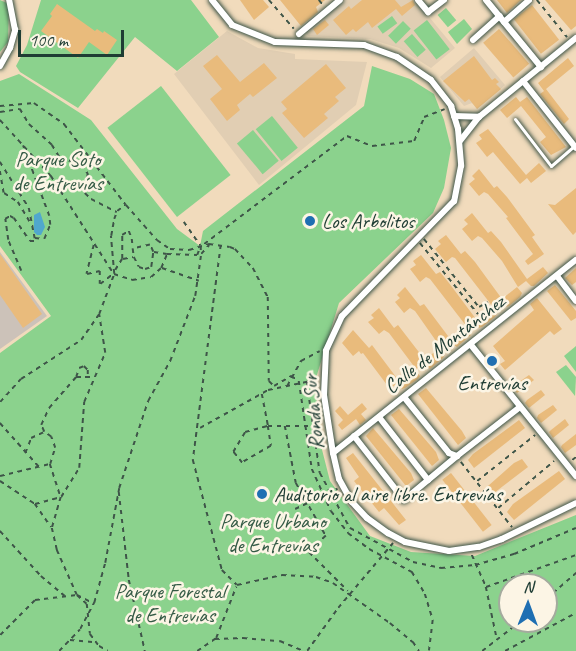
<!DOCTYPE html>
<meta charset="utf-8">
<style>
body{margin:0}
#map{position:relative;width:576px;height:651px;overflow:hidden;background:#f1dbbc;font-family:Caveat,sans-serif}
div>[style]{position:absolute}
.built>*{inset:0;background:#e1ceb3}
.industrial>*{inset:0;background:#ccc2b9}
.green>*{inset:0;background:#8bd28d;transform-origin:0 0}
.water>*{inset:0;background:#50a8cd}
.building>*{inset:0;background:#e9bb7c;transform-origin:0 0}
.path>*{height:1.5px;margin-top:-0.75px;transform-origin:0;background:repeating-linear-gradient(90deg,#3e5548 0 4.5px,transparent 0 9px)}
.roads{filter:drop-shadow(0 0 2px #3e5548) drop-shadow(0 0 2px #3e5548)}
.lane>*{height:3px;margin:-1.5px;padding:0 1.5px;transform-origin:1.5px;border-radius:1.5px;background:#fff}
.street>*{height:6px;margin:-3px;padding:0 3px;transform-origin:3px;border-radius:3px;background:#fff}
.dots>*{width:16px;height:16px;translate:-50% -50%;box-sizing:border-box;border:3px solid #fcf5e5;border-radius:50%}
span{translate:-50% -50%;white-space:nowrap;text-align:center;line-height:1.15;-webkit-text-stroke:5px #fcf5e5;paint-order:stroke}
.park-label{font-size:21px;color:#355b46}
.poi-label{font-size:21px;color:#1f3d34}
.left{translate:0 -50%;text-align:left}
.street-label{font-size:21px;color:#1f3d34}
.north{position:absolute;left:498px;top:573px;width:60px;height:60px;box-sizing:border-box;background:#fcf5e5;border:2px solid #a4ab9e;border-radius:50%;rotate:1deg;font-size:16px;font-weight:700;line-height:24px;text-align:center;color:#1f3d34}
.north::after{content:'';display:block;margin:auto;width:21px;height:27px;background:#1f6fb2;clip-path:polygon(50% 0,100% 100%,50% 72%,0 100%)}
.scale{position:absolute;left:18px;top:30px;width:106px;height:27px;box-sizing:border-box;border:3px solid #1f3d34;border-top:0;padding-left:8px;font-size:18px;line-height:21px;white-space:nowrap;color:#1f3d34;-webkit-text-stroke:4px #fcf5e5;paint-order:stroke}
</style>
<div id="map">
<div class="built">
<div style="clip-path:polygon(344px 0,415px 0,455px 48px,431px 68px,399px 48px,370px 39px,308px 36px,305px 32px)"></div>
<div style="clip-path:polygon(227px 31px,258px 48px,295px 54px,295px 59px,367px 62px,356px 105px,259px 185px,174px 74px)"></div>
<div style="clip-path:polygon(474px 48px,505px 85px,477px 109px,472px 103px,464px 106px,440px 77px)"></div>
</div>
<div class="industrial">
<div style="clip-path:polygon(0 252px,47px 316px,0 349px)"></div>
</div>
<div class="green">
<div style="clip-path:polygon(0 0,9px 4px,8px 42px,0 52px)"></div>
<div style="clip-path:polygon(41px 0,191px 0,219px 37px,177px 71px,135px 37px,78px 108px,20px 72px,16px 66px,27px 45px)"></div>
<div style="left:446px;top:8px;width:16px;height:11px;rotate:50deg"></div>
<div style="left:392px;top:16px;width:9px;height:18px;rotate:54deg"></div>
<div style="clip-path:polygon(464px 19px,472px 29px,457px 44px,448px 32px)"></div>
<div style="left:427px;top:20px;width:37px;height:17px;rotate:52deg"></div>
<div style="left:403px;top:21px;width:11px;height:21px;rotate:45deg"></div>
<div style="left:412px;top:34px;width:21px;height:11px;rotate:49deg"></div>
<div style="clip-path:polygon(evenodd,372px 66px,410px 79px,434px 94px,444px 120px,451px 148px,444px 188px,433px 213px,339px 303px,316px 378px,318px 434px,330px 481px,370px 536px,411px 552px,475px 556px,576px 515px,576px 651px,0 651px,0 353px,51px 316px,0 246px,0 81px,19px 74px,91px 120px,177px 229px,200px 246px,203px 231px,364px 106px,372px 66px,510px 585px,546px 585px,546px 621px,510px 621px,510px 585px)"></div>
<div style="left:161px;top:86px;width:113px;height:68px;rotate:52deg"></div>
<div style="left:272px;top:116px;width:41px;height:21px;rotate:51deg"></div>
<div style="left:253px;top:130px;width:40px;height:21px;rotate:50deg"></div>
<div style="clip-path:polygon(576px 346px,576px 372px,564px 356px)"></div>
<div style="clip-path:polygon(566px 365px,576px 377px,575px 396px,556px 372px)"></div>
</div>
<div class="water">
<div style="clip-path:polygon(40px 212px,45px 227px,41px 235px,37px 235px,34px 232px,34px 215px)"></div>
</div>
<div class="building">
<div style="clip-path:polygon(240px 0,263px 0,269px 7px,254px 20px)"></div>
<div style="clip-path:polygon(280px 0,325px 0,316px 7px,318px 12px,301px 26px)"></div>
<div style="clip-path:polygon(362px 0,395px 0,401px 7px,413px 0,415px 5px,402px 16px,396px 9px,372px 28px,368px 22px,356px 32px,353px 29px,346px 35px,333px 20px,349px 6px,351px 9px)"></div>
<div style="clip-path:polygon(497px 0,521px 0,507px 13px)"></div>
<div style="clip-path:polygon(545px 0,576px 0,576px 26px,571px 30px)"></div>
<div style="clip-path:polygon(57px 4px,95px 31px,97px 29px,103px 33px,104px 31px,117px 40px,107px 55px,89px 42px,78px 58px,41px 31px,52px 16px,50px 14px)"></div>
<div style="left:532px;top:5px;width:44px;height:23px;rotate:52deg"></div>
<div style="clip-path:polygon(325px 20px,329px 25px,317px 35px,313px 29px)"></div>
<div style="left:499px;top:29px;width:46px;height:21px;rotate:49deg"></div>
<div style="clip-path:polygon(217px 55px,240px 82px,264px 63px,277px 78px,253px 97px,250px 94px,237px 105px,240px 110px,227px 121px,210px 99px,222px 89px,203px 66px)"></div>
<div style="clip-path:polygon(474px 56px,492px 80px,495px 78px,499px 82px,496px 84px,501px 89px,477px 109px,469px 99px,465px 102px,443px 81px)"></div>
<div style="clip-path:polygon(568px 58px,574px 66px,546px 89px,569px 119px,564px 124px,540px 94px,544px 91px,538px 83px)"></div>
<div style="clip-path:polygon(326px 64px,346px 88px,335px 97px,339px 101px,324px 114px,328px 118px,304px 138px,282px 113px,287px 109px,281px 102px)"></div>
<div style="clip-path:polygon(516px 97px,520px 102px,527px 97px,566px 147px,551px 155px,540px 142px,546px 137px,521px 106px,507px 118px,500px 110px)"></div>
<div style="clip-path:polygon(488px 129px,526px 175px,539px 163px,546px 171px,531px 183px,527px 178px,520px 184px,493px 152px,487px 157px,476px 143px,482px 139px,479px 135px)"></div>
<div style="clip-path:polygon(479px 169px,494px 188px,497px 186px,507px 197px,535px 235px,532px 237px,544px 254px,537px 259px,528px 265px,525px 261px,533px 254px,506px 218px,508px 217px,488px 194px,484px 192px,479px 196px,469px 184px,475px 179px,472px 176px)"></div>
<div style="clip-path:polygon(576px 188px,576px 232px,573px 235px,548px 204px,555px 205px)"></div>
<div style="clip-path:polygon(472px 213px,488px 233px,491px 231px,501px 242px,527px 279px,543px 267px,548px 273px,534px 286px,531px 286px,526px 281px,518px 287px,502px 261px,482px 238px,478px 236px,472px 241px,462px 229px,468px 224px,464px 220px)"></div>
<div style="clip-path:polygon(446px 235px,461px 254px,465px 251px,475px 262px,502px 299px,517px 287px,522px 293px,520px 297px,509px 306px,506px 307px,501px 301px,493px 307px,455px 258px,452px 257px,446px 262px,435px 249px,441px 244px,438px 241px)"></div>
<div style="clip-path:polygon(0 254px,42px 314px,23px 328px,0 295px)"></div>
<div style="clip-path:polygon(421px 255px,436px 274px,440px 272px,449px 283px,476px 319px,491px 307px,497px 314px,495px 317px,482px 327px,479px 328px,474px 322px,467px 327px,430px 279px,426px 277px,420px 282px,410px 269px,416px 265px,413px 261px)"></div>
<div style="clip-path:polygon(576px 268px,576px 282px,572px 285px,565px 278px)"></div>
<div style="clip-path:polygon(555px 285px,576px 311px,576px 318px,571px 321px,547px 291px)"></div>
<div style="clip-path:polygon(405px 287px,420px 306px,424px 304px,451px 340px,465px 328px,471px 335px,457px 347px,449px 342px,441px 348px,415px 311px,410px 308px,404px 313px,395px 302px,400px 298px,397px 295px)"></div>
<div style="clip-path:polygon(537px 298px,562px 329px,554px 335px,550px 331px,505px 370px,500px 364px,505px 361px,493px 346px,534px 310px,530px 304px)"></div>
<div style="clip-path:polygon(379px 308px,394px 328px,398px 325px,425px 360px,439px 348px,445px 355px,443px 358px,430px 369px,423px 363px,416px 369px,389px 333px,384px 330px,379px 334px,368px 322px,374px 318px,371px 315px)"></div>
<div style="clip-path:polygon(353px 330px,369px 348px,372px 345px,399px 381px,414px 369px,420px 376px,418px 379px,405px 388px,402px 389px,397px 383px,390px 389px,363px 353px,361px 354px,359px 351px,353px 356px,342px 343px)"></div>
<div style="clip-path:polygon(529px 375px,534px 380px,517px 393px,513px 388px,515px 385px)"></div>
<div style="clip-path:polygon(426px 388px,462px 431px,466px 438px,458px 445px,418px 394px)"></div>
<div style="clip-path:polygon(541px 390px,545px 395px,529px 408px,525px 403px,527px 400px)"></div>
<div style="clip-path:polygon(362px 403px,367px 409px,361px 414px,366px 420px,360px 425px,356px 419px,342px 430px,338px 425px,343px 420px,335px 411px,340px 406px,348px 415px)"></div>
<div style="clip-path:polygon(553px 405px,557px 410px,541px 423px,537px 418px,538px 415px)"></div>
<div style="clip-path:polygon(399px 409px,436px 452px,439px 460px,432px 466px,391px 415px)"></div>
<div style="clip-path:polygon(565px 419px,569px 425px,553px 438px,549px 432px,551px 430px)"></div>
<div style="clip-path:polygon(519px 420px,525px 428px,474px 468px,468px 460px,473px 454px)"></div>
<div style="clip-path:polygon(373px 428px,411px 473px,414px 480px,406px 486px,366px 436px)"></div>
<div style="clip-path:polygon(576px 434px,576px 445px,565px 453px,561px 447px,562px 445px)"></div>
<div style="clip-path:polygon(353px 453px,406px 520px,399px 525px,384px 508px,379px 512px,354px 481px,359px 477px,346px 458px)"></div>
<div style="clip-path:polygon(522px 459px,528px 467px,494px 493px,488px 486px,514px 463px)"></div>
<div style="clip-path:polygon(559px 471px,565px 479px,514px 520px,507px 512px,513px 504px)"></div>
<div style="left:451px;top:473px;width:66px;height:11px;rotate:52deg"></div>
</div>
<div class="path">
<div style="left:269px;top:0;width:38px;rotate:49deg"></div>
<div style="left:319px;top:0;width:6px;rotate:51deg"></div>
<div style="left:537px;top:0;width:48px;rotate:51deg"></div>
<div style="left:0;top:106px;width:34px;rotate:-5deg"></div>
<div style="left:34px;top:103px;width:37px;rotate:35deg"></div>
<div style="left:64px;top:124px;width:102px;rotate:52.6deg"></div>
<div style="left:126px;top:205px;width:47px;rotate:48.5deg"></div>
<div style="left:157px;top:240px;width:16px;rotate:35deg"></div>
<div style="left:170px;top:249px;width:19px;rotate:3deg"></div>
<div style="left:189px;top:250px;width:21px;rotate:-17deg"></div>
<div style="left:209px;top:244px;width:21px;rotate:8deg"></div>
<div style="left:230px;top:247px;width:5px;rotate:22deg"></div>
<div style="left:235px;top:249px;width:26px;rotate:47deg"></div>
<div style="left:253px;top:268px;width:33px;rotate:63deg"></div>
<div style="left:268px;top:297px;width:84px;rotate:89.3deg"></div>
<div style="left:269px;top:381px;width:7px;rotate:45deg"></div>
<div style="left:274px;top:386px;width:20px;rotate:-30deg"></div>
<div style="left:291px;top:376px;width:9px;rotate:32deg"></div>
<div style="left:299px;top:381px;width:89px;rotate:81.6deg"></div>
<div style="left:312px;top:469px;width:46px;rotate:65.7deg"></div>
<div style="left:331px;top:511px;width:28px;rotate:52deg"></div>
<div style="left:348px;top:533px;width:26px;rotate:37deg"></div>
<div style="left:369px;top:549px;width:49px;rotate:28.1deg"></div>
<div style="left:412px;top:572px;width:26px;rotate:59deg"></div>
<div style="left:425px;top:594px;width:27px;rotate:73deg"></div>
<div style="left:433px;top:620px;width:31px;rotate:97deg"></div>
<div style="left:0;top:112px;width:20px;rotate:-9deg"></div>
<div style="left:20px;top:109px;width:17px;rotate:59deg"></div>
<div style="left:29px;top:124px;width:31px;rotate:42deg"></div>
<div style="left:52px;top:145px;width:15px;rotate:58deg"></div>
<div style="left:60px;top:158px;width:23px;rotate:15deg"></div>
<div style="left:82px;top:164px;width:12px;rotate:59deg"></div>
<div style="left:88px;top:174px;width:19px;rotate:99deg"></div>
<div style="left:85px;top:193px;width:8px;rotate:45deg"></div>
<div style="left:91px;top:199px;width:29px;rotate:27deg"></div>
<div style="left:0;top:120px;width:76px;rotate:47.7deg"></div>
<div style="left:51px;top:176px;width:117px;rotate:57.3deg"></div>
<div style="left:114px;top:274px;width:19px;rotate:18deg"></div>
<div style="left:132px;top:280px;width:19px;rotate:-9deg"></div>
<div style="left:151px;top:277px;width:13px;rotate:-42deg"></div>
<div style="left:161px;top:268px;width:15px;rotate:-67deg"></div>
<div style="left:167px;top:254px;width:30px;rotate:2deg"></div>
<div style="left:197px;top:255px;width:9px;rotate:-69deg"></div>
<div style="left:0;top:162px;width:54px;rotate:57.8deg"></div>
<div style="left:29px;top:208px;width:31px;rotate:79deg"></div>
<div style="left:35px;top:238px;width:9px;rotate:6deg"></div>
<div style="left:44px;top:239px;width:15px;rotate:-67deg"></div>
<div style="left:50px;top:225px;width:9px;rotate:-96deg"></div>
<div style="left:49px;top:216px;width:75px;rotate:-110.4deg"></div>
<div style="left:0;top:171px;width:22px;rotate:80deg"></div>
<div style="left:4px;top:193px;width:17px;rotate:33deg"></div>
<div style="left:18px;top:202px;width:26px;rotate:59deg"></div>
<div style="left:184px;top:222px;width:29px;rotate:55deg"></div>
<div style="left:201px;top:246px;width:7px;rotate:90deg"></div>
<div style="left:424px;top:239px;width:87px;rotate:51deg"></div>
<div style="left:479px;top:307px;width:10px;rotate:-29deg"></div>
<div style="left:420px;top:243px;width:92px;rotate:50.8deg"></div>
<div style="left:204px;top:244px;width:179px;rotate:-37.1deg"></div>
<div style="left:347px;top:136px;width:27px;rotate:22deg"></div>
<div style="left:372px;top:146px;width:42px;rotate:-6.8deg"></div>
<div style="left:414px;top:141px;width:26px;rotate:-67deg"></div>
<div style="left:424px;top:117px;width:22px;rotate:-21deg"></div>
<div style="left:94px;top:245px;width:30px;rotate:104deg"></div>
<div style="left:87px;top:274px;width:13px;rotate:-13deg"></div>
<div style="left:100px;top:271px;width:13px;rotate:90deg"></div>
<div style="left:100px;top:284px;width:16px;rotate:-38deg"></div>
<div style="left:221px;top:245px;width:217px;rotate:97.4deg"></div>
<div style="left:193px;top:460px;width:114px;rotate:75.2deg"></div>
<div style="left:222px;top:570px;width:21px;rotate:45deg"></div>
<div style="left:237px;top:585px;width:46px;rotate:-12.5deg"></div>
<div style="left:282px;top:575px;width:34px;rotate:3deg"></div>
<div style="left:316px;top:577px;width:18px;rotate:19deg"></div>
<div style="left:333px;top:583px;width:70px;rotate:35.1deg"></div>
<div style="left:390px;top:623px;width:30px;rotate:40deg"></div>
<div style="left:413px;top:642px;width:11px;rotate:56deg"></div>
<div style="left:154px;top:252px;width:13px;rotate:9deg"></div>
<div style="left:123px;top:259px;width:10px;rotate:-11deg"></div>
<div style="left:162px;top:268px;width:39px;rotate:19deg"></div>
<div style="left:115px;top:270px;width:13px;rotate:-58deg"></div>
<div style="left:122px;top:259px;width:24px;rotate:-90deg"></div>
<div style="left:122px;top:235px;width:8px;rotate:-30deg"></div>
<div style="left:129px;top:231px;width:9px;rotate:69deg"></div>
<div style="left:132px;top:239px;width:10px;rotate:84deg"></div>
<div style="left:133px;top:249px;width:8px;rotate:83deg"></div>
<div style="left:134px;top:257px;width:11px;rotate:63deg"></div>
<div style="left:139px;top:267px;width:6px;rotate:18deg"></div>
<div style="left:145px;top:269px;width:6px;rotate:-18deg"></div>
<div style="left:151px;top:267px;width:15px;rotate:-82deg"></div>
<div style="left:153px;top:252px;width:8px;rotate:-113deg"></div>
<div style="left:150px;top:245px;width:17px;rotate:167deg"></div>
<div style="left:21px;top:271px;width:34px;rotate:-113deg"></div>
<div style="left:8px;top:240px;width:21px;rotate:-98deg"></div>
<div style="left:5px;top:219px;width:6px;rotate:-31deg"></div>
<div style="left:10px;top:216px;width:4px;rotate:27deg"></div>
<div style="left:14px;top:218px;width:28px;rotate:55deg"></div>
<div style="left:30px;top:241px;width:9px"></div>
<div style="left:76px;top:377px;width:9px;rotate:-72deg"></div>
<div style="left:79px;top:368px;width:5px;rotate:-22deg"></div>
<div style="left:84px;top:366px;width:6px;rotate:45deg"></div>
<div style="left:88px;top:370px;width:7px;rotate:90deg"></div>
<div style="left:317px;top:380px;width:10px;rotate:169deg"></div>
<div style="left:307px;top:382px;width:92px;rotate:81.9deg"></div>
<div style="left:320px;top:473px;width:63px;rotate:61.4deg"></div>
<div style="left:350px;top:528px;width:72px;rotate:28.4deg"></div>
<div style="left:413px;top:562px;width:29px;rotate:12deg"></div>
<div style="left:441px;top:568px;width:34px;rotate:-5deg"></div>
<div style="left:475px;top:565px;width:41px;rotate:-15.8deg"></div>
<div style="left:514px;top:554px;width:67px;rotate:-22.8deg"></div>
<div style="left:287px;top:386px;width:29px;rotate:-61deg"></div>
<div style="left:301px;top:361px;width:21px;rotate:-28deg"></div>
<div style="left:262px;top:394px;width:33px;rotate:79deg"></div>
<div style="left:268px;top:426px;width:20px;rotate:81deg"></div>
<div style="left:271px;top:446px;width:34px;rotate:150deg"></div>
<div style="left:242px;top:463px;width:14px;rotate:-129deg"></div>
<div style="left:233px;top:452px;width:23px;rotate:-59deg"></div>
<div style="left:245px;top:432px;width:24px;rotate:-15deg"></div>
<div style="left:268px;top:426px;width:45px"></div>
<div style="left:0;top:402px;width:31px;rotate:-48deg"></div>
<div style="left:21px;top:379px;width:72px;rotate:-33deg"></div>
<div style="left:81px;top:340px;width:32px;rotate:-55deg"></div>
<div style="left:99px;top:314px;width:43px;rotate:-69.4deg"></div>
<div style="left:114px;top:274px;width:38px;rotate:-95deg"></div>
<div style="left:111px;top:236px;width:17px;rotate:-80deg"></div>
<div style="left:114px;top:219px;width:9px;rotate:-69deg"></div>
<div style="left:117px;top:211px;width:10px;rotate:-37deg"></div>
<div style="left:0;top:423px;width:59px;rotate:48.4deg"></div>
<div style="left:285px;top:426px;width:58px;rotate:79.1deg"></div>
<div style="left:296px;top:483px;width:61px;rotate:60.5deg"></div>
<div style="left:326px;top:536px;width:23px;rotate:137deg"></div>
<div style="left:309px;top:552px;width:55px;rotate:45deg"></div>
<div style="left:200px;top:428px;width:78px;rotate:-29.2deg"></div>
<div style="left:268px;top:390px;width:40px;rotate:-12deg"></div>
<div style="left:25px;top:453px;width:16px;rotate:-68deg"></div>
<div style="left:31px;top:438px;width:14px;rotate:-25deg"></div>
<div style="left:572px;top:460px;width:5px;rotate:-37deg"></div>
<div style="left:461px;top:462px;width:83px;rotate:51.9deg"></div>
<div style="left:50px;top:464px;width:35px;rotate:72deg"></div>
<div style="left:61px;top:497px;width:32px;rotate:106deg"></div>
<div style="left:52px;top:528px;width:23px;rotate:77deg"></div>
<div style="left:57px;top:550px;width:49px;rotate:66deg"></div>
<div style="left:77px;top:595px;width:13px;rotate:42deg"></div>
<div style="left:87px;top:604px;width:30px;rotate:84deg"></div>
<div style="left:90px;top:634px;width:15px;rotate:53deg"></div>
<div style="left:99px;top:646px;width:10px;rotate:29deg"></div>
<div style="left:0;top:476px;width:51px;rotate:-13.5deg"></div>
<div style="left:50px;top:464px;width:17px;rotate:-73deg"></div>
<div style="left:55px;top:448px;width:12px;rotate:-110deg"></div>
<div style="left:51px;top:437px;width:9px;rotate:-144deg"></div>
<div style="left:44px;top:432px;width:8px;rotate:-113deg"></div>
<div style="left:41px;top:425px;width:19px;rotate:-65deg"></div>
<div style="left:49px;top:408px;width:41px;rotate:-48.9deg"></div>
<div style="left:76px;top:377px;width:16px"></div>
<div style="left:0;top:481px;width:42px;rotate:33.3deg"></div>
<div style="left:35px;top:504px;width:28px;rotate:55deg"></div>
<div style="left:477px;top:481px;width:74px;rotate:-38.4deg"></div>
<div style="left:119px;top:492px;width:89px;rotate:83.5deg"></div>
<div style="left:129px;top:580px;width:73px;rotate:77.3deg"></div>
<div style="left:35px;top:504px;width:27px;rotate:-15deg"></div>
<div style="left:61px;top:497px;width:34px;rotate:-58deg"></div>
<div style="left:79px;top:468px;width:66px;rotate:-85.7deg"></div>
<div style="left:84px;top:402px;width:53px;rotate:-66.8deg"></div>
<div style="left:105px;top:353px;width:39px;rotate:-99deg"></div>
<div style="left:498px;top:508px;width:73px;rotate:-40deg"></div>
<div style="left:295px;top:509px;width:47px;rotate:-25.5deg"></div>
<div style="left:0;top:531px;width:61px;rotate:47.7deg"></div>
<div style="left:41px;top:576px;width:31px;rotate:40deg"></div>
<div style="left:472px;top:555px;width:35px;rotate:66deg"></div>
<div style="left:486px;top:587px;width:53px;rotate:78.1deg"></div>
<div style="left:486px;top:587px;width:96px;rotate:-19.6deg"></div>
<div style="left:546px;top:599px;width:40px;rotate:-41deg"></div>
<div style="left:0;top:635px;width:49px;rotate:-45deg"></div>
<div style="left:35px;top:600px;width:42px;rotate:-6.8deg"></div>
<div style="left:77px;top:595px;width:18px;rotate:27deg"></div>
<div style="left:216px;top:638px;width:55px;rotate:-68.6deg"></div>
<div style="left:70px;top:640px;width:25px;rotate:5deg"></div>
<div style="left:59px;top:651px;width:30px;rotate:-46deg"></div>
<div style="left:80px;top:629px;width:30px;rotate:-62deg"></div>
<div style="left:94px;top:603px;width:41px;rotate:-74.6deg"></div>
<div style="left:105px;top:563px;width:76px;rotate:-79.4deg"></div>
<div style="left:119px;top:488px;width:92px;rotate:-71.6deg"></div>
<div style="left:148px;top:401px;width:46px;rotate:-61.2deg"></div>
<div style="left:170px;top:361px;width:70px;rotate:-69deg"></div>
<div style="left:195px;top:296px;width:42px;rotate:-81.9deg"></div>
<div style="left:201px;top:254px;width:12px;rotate:-48deg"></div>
<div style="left:197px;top:651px;width:22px;rotate:-34deg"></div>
<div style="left:215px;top:639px;width:28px;rotate:-2deg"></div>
<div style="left:243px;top:638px;width:37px;rotate:5deg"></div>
<div style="left:280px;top:641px;width:26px;rotate:23deg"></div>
<div style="left:307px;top:651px;width:53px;rotate:-54.2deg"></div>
<div style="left:338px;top:608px;width:85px;rotate:-49.8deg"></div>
<div style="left:482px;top:651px;width:49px;rotate:-37.6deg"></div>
<div style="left:505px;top:651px;width:81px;rotate:-28.2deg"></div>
</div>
<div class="roads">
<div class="lane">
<div style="left:515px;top:119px;width:59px;rotate:52.5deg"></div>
<div style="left:551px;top:166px;width:32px;rotate:-41deg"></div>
</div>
<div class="street">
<div style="left:212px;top:0;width:32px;rotate:51deg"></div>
<div style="left:232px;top:25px;width:46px;rotate:21.6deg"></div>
<div style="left:275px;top:42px;width:89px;rotate:1.9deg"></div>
<div style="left:364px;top:45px;width:35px;rotate:20deg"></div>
<div style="left:397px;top:57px;width:41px;rotate:34.1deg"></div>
<div style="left:431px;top:80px;width:33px;rotate:52deg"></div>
<div style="left:451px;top:106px;width:24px;rotate:73deg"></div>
<div style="left:458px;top:129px;width:37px;rotate:85deg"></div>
<div style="left:461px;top:166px;width:36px;rotate:101deg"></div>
<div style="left:454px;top:201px;width:161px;rotate:134.2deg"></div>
<div style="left:342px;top:316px;width:38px;rotate:115deg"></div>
<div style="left:326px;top:351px;width:44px;rotate:92.6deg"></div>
<div style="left:324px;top:395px;width:59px;rotate:81.2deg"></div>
<div style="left:333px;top:453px;width:27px;rotate:77deg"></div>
<div style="left:339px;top:479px;width:26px;rotate:61deg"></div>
<div style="left:352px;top:502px;width:22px;rotate:47deg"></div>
<div style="left:367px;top:518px;width:26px;rotate:36deg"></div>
<div style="left:388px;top:533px;width:19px;rotate:28deg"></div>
<div style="left:405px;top:542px;width:45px;rotate:11.6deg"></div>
<div style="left:449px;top:551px;width:30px;rotate:-8deg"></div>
<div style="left:479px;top:547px;width:24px;rotate:-19deg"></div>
<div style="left:502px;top:539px;width:82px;rotate:-25.9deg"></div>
<div style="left:418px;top:0;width:16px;rotate:50deg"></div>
<div style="left:428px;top:12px;width:20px;rotate:-37deg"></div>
<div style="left:486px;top:0;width:87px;rotate:50.6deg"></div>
<div style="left:504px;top:22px;width:33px;rotate:-41deg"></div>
<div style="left:299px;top:34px;width:53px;rotate:-39.7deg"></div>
<div style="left:473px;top:40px;width:36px;rotate:-42deg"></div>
<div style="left:0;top:66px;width:21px;rotate:-61deg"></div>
<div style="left:10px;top:48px;width:19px;rotate:-74deg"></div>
<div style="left:15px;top:30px;width:31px;rotate:-101deg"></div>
<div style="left:523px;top:81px;width:85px;rotate:51.7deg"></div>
<div style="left:454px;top:116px;width:25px;rotate:2deg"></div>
<div style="left:460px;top:141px;width:31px;rotate:-52deg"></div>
<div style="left:479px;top:117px;width:125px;rotate:-39.2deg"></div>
<div style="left:557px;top:276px;width:31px;rotate:53deg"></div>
<div style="left:471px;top:345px;width:168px;rotate:51.3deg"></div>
<div style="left:404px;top:397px;width:72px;rotate:51.2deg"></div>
<div style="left:449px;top:453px;width:9px;rotate:21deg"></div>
<div style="left:457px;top:456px;width:80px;rotate:-37.9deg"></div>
<div style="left:379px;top:417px;width:80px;rotate:52.1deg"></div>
<div style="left:354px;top:436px;width:81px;rotate:52deg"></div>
<div style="left:404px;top:500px;width:69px;rotate:-39.7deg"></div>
<div style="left:333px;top:453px;width:310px;rotate:-38.5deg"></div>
</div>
</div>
<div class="dots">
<div style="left:310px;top:221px;background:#1f6fb2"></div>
<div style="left:492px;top:361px;background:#1f6fb2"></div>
<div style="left:262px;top:494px;background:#1f6fb2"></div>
</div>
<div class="park-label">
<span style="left:58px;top:171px">Parque Soto<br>de Entrevías</span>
<span style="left:273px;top:533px">Parque Urbano<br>de Entrevías</span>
<span style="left:170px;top:603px">Parque Forestal<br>de Entrevías</span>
</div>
<div class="poi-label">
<span class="left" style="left:322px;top:221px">Los Arbolitos</span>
<span style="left:492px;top:383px">Entrevías</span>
<span class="left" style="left:274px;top:494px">Auditorio al aire libre. Entrevías</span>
</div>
<div class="street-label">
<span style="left:444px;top:344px;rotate:-38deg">Calle de Montánchez</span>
<span style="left:313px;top:412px;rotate:-95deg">Ronda Sur</span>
</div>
<div class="north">N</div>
<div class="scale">100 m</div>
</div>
